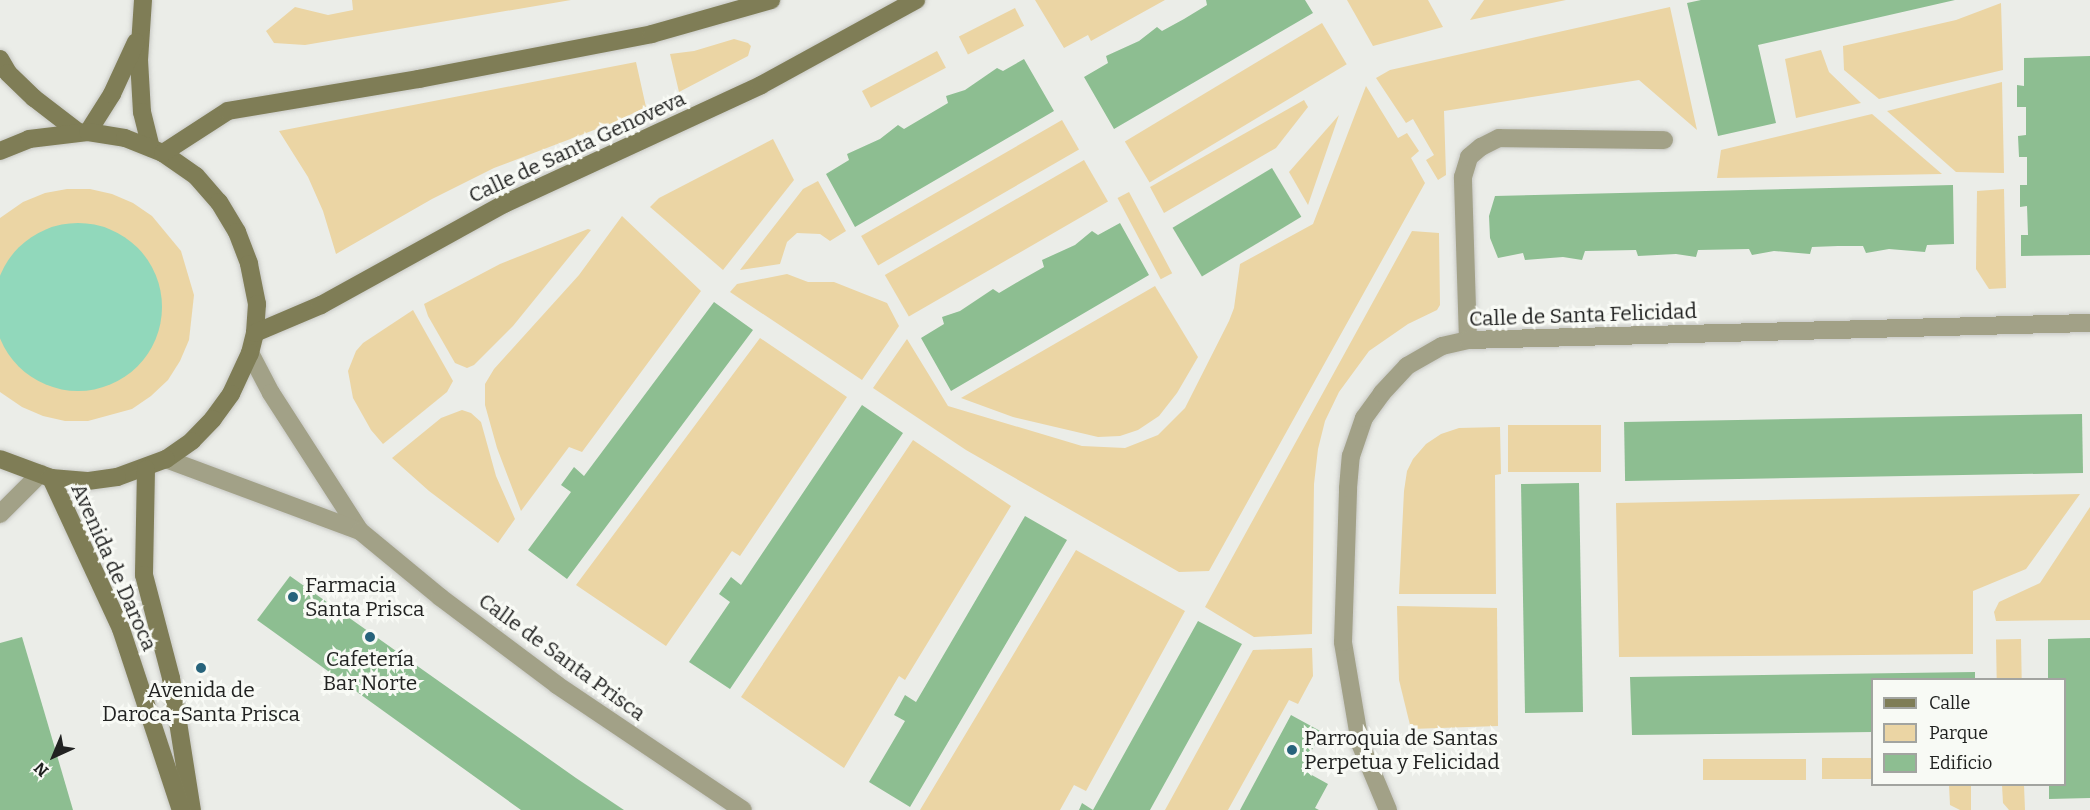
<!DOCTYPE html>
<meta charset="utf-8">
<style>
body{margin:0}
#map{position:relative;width:2090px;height:810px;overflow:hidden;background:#ebede8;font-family:Bitter,serif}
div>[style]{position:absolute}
.green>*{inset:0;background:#ebd5a4;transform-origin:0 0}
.water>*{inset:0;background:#91d8bb}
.round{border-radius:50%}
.building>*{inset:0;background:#8dbe91;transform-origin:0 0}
.roads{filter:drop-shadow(0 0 2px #c7c8c4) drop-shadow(0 0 2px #c7c8c4)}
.lane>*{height:18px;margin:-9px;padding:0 9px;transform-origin:9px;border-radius:9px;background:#a2a187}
.street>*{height:18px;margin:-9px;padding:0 9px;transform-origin:9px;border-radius:9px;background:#a2a187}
.secondary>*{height:18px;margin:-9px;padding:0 9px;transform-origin:9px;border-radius:9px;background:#7f7d56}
.dots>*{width:16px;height:16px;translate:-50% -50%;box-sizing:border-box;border:3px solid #f8faf5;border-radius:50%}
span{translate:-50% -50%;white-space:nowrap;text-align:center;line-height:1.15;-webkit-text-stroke:6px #f8faf5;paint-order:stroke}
.street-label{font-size:21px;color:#212221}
.poi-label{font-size:21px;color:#212221}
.left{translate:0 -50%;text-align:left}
.legend{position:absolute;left:1871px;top:678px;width:195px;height:108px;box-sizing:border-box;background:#f8faf5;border:2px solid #a2a4a0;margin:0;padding:8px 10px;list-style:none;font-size:18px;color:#212221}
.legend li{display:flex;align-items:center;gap:12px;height:30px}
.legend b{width:30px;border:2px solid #a2a4a0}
.north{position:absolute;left:24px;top:726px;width:60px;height:60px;-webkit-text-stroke:4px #f8faf5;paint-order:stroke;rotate:224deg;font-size:16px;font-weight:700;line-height:24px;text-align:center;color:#212221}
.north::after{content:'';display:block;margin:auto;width:21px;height:27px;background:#212221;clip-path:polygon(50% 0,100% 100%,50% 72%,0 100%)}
</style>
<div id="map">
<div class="green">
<div style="clip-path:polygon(352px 0,571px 0,305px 45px,274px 43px,266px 31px,295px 7px,328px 15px,353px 10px)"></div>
<div style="clip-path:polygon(1035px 0,1165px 0,1091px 41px,1088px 35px,1064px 48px)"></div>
<div style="clip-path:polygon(1347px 0,1428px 0,1443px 27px,1373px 46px)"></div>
<div style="clip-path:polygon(1484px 0,1566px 0,1470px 20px)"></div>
<div style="clip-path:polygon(2001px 3px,2003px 70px,1879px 99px,1844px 70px,1843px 46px,1956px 20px)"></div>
<div style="clip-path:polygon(1670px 7px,1697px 130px,1639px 80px,1444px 111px,1446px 175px,1438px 180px,1426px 160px,1434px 155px,1413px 119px,1406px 123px,1376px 78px,1390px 70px)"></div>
<div style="left:1015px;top:8px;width:20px;height:63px;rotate:63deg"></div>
<div style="left:1322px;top:23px;width:48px;height:230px;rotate:59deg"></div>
<div style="clip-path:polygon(734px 39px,748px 43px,751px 46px,748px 56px,679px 92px,670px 54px,694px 51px)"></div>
<div style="clip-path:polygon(1821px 50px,1829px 72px,1861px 103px,1796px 118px,1785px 59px)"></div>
<div style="left:937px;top:51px;width:19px;height:85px;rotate:62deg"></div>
<div style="clip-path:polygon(636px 62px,646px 107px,615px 122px,494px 168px,432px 199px,336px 254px,323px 211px,308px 177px,279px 131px)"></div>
<div style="clip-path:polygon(2002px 82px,2004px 173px,1956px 172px,1887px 111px)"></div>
<div style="clip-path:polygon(1366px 86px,1398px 138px,1407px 133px,1419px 151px,1411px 158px,1425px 183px,1209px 571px,1179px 572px,966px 450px,873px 388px,907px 339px,948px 406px,1082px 446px,1125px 448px,1158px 435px,1185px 408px,1229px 321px,1234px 308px,1240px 264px,1313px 224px)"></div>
<div style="clip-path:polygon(1304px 100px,1308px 107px,1276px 148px,1164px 213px,1150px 187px)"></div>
<div style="clip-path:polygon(1872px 114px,1942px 174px,1717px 178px,1721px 150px)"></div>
<div style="clip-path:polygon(1339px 115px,1308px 205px,1289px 172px)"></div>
<div style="left:1062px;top:120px;width:34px;height:232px;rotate:60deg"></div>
<div style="clip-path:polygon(773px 139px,794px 180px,723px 270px,650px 207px,659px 198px)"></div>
<div style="left:1084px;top:160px;width:48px;height:230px;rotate:60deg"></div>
<div style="clip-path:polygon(818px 181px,846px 231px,830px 241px,820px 234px,797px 233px,787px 242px,780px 264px,740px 270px,803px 189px)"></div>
<div style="clip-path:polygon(67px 189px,90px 189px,112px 194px,133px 203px,152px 216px,181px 251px,194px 295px,189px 340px,180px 361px,168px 380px,151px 396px,132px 409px,88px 421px,65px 421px,43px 416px,22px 407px,0 392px,0 218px,23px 202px,45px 193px)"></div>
<div style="clip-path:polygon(2004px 189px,2006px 288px,1989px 289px,1976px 269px,1977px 191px)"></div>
<div style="left:1129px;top:192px;width:92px;height:13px;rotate:62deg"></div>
<div style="clip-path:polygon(622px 216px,701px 291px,582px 452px,569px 447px,521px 511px,497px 448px,485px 405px,485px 384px,494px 369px,579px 275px)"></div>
<div style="clip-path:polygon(588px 229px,591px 230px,513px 326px,474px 365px,467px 368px,455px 363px,428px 316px,424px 304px,500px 264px)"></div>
<div style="clip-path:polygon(1412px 231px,1439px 233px,1440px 305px,1437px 310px,1408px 324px,1369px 351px,1339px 392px,1325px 421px,1318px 449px,1314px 484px,1312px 634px,1254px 637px,1205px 607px)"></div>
<div style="clip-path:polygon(787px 274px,808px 282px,834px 282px,887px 303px,899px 326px,862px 380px,730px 292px,737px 284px)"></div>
<div style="clip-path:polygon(1155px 286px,1198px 357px,1177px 393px,1159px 416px,1138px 430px,1120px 436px,1098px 437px,1013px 417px,961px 398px)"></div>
<div style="clip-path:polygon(413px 310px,453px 381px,447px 392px,383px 444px,371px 430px,353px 398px,348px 371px,356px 351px,363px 343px)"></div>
<div style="clip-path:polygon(760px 338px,847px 397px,740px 556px,732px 551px,666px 646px,576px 585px)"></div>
<div style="clip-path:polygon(462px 410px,471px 413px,481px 422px,496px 476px,515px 519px,498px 543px,429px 491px,392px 458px,441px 418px)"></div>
<div style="left:1601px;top:425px;width:47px;height:93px;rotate:90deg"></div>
<div style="clip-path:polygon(1500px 427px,1501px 474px,1495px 475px,1496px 594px,1399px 594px,1404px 491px,1407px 471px,1413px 459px,1426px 444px,1441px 434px,1459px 428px)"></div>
<div style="clip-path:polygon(913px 440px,1011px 506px,905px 680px,899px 676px,844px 768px,741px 697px)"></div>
<div style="clip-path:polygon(2080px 494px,2026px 569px,1973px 591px,1973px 654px,1619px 657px,1616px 503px)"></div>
<div style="clip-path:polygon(2090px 507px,2090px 620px,1996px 621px,1994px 612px,1999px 602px,2040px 583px)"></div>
<div style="clip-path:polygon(1076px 550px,1185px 611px,1086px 791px,1074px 785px,1060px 810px,920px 810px)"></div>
<div style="clip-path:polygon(1397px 606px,1497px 608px,1498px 726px,1411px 729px,1399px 680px)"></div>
<div style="left:2021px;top:639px;width:40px;height:25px;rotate:89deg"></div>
<div style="clip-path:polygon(1312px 648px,1313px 676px,1298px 704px,1289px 700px,1228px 810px,1165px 810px,1253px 650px)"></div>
<div style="left:1872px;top:758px;width:21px;height:50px;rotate:90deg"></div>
<div style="left:1806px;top:759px;width:21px;height:103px;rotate:90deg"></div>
<div style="clip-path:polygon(1949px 785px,1971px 785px,1971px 810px,1960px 810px,1950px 805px)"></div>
<div style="clip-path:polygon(2002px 785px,2024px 785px,2025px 810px,2009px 810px,2003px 803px)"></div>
</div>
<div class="water">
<div class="round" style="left:-6px;top:223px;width:168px;height:168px"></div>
</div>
<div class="building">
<div style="clip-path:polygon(1206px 0,1305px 0,1313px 13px,1114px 129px,1084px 77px,1108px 63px,1106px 56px,1139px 41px,1157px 27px,1162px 31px,1184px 19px,1207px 5px)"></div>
<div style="clip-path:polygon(1701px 0,1955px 0,1758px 45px,1776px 123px,1718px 136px,1687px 3px)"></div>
<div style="clip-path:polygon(2090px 56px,2090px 255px,2021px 256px,2021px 235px,2028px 235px,2027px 206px,2020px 207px,2020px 185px,2027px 185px,2027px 157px,2019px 157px,2018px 136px,2026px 135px,2026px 107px,2017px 107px,2017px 85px,2024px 86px,2024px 58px)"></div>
<div style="clip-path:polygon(1024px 59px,1054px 111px,855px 227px,826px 174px,849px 160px,847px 154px,880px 139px,898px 125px,904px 129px,948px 103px,946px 96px,965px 90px,997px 68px,1003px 71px)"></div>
<div style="left:1272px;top:168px;width:57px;height:116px;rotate:59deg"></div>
<div style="clip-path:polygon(1953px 185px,1954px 244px,1927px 245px,1925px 252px,1889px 249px,1866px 253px,1863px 246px,1838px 246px,1812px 247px,1810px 254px,1774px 251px,1752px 255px,1749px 249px,1698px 250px,1696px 257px,1676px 254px,1638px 256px,1636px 250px,1585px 251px,1582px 260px,1563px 257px,1525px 260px,1523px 253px,1498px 258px,1490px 238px,1489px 216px,1495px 196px)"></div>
<div style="clip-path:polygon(1120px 223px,1149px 275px,951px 391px,921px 338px,944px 324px,942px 317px,960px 311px,993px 289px,999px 293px,1021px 280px,1044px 267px,1042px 260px,1075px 245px,1092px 231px,1098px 235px)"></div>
<div style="clip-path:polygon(714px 302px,753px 330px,567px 579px,528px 550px,571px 492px,561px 485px,574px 467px,584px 476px)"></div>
<div style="clip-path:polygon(862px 405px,903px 433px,730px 689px,689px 662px,730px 602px,719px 594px,731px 577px,741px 585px)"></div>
<div style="left:2082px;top:414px;width:59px;height:458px;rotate:89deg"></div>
<div style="left:1579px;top:483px;width:229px;height:58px;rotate:89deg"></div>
<div style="clip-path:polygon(1025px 516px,1067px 540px,910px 807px,869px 782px,905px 721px,894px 715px,905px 695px,916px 702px)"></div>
<div style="clip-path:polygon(290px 576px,576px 778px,624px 810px,521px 810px,257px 620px)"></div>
<div style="clip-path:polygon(1198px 621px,1242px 644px,1150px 810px,1079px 810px,1082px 803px,1093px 810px)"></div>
<div style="clip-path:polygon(22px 637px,44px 711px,73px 810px,0 810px,0 643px)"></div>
<div style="clip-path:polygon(2090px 638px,2090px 798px,2049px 799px,2049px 784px,2064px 784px,2064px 680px,2048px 680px,2048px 639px)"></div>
<div style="clip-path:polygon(1975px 672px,1975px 680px,1872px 680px,1872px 732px,1632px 735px,1630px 677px)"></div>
<div style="clip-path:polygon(1291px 715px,1322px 732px,1301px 769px,1328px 784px,1315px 808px,1319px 810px,1240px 810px)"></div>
</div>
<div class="roads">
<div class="lane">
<div style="left:1468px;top:340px;width:163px;rotate:-91.8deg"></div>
<div style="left:1463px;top:177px;width:21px;rotate:-73deg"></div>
<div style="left:1469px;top:157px;width:16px;rotate:-40deg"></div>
<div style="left:1481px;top:147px;width:20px;rotate:-27deg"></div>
<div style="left:1499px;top:138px;width:165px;rotate:0.7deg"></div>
</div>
<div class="street">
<div style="left:250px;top:353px;width:45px;rotate:62.3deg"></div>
<div style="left:271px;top:393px;width:164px;rotate:57.2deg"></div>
<div style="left:166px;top:459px;width:207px;rotate:20.4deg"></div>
<div style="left:360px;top:531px;width:104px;rotate:39.5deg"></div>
<div style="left:440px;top:597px;width:146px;rotate:36.9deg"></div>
<div style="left:557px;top:685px;width:224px;rotate:33.9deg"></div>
<div style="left:0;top:514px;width:57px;rotate:-45deg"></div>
<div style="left:1388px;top:810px;width:73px;rotate:-112.7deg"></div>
<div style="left:1360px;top:743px;width:102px;rotate:-99.6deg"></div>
<div style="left:1343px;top:642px;width:154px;rotate:-88.1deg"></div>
<div style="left:1348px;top:488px;width:32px;rotate:-85deg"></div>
<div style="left:1351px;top:456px;width:40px;rotate:-71.1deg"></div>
<div style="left:1364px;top:418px;width:31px;rotate:-54deg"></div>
<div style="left:1382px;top:393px;width:37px;rotate:-47deg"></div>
<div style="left:1407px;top:366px;width:40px;rotate:-29.7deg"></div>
<div style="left:1442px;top:346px;width:27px;rotate:-13deg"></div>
<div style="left:1468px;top:340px;width:622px;rotate:-1.57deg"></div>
</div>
<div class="secondary">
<div style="left:143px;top:0;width:60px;rotate:93.8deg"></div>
<div style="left:139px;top:60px;width:52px;rotate:86.7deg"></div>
<div style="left:142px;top:112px;width:37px;rotate:76deg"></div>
<div style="left:0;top:59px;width:16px;rotate:60deg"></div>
<div style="left:8px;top:73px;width:36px;rotate:44deg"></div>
<div style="left:34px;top:98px;width:56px;rotate:37.7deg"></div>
<div style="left:88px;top:132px;width:45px;rotate:-57.7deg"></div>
<div style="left:112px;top:94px;width:57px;rotate:-65.2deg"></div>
<div style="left:0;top:151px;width:31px;rotate:-22deg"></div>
<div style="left:29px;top:139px;width:59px;rotate:-6.8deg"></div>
<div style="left:88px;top:132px;width:37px;rotate:9deg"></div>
<div style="left:125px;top:138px;width:41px;rotate:21.5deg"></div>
<div style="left:163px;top:153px;width:40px;rotate:34.9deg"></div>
<div style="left:196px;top:176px;width:35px;rotate:49deg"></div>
<div style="left:219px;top:202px;width:35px;rotate:59deg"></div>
<div style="left:237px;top:232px;width:34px;rotate:69deg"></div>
<div style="left:249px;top:264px;width:41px;rotate:78.7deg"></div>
<div style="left:257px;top:304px;width:29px;rotate:94deg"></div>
<div style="left:255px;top:333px;width:21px;rotate:104deg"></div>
<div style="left:250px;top:353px;width:45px;rotate:114.9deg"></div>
<div style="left:231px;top:394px;width:31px;rotate:126deg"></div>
<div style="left:213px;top:419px;width:30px;rotate:134deg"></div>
<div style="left:192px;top:441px;width:32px;rotate:145deg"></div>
<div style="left:166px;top:459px;width:52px;rotate:159.8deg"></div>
<div style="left:117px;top:477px;width:30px;rotate:172deg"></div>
<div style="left:87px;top:481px;width:36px;rotate:-175deg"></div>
<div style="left:51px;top:478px;width:54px;rotate:-159.6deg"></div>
<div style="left:163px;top:153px;width:77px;rotate:-32.9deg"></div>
<div style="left:228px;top:111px;width:194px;rotate:-9.5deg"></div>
<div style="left:419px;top:79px;width:237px;rotate:-10.9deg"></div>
<div style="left:652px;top:34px;width:124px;rotate:-15.9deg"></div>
<div style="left:255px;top:333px;width:72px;rotate:-23deg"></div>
<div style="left:321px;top:305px;width:209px;rotate:-28.9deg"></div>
<div style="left:504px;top:204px;width:283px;rotate:-24.8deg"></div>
<div style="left:761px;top:85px;width:177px;rotate:-28.7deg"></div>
<div style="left:146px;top:469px;width:106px;rotate:91.1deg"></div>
<div style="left:144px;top:575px;width:106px;rotate:75.3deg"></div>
<div style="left:171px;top:678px;width:134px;rotate:81deg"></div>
<div style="left:51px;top:478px;width:166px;rotate:65.1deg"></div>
<div style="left:121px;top:629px;width:191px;rotate:71.7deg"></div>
</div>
</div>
<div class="dots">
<div style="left:293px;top:597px;background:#27637b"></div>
<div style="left:370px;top:637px;background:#27637b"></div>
<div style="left:201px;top:668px;background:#27637b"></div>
<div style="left:1292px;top:750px;background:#27637b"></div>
</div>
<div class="street-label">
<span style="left:577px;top:147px;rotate:-25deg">Calle de Santa Genoveva</span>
<span style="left:1583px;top:315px;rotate:-2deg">Calle de Santa Felicidad</span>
<span style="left:114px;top:567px;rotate:66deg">Avenida de Daroca</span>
<span style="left:562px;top:657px;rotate:36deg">Calle de Santa Prisca</span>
</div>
<div class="poi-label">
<span class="left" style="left:305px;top:597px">Farmacia<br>Santa Prisca</span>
<span style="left:370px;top:671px">Cafetería<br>Bar Norte</span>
<span style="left:201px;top:702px">Avenida de<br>Daroca-Santa Prisca</span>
<span class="left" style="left:1304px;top:750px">Parroquia de Santas<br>Perpetua y Felicidad</span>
</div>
<ul class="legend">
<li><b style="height:8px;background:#7f7d56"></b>Calle</li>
<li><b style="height:16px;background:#ebd5a4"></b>Parque</li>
<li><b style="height:16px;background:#8dbe91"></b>Edificio</li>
</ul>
<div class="north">N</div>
</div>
